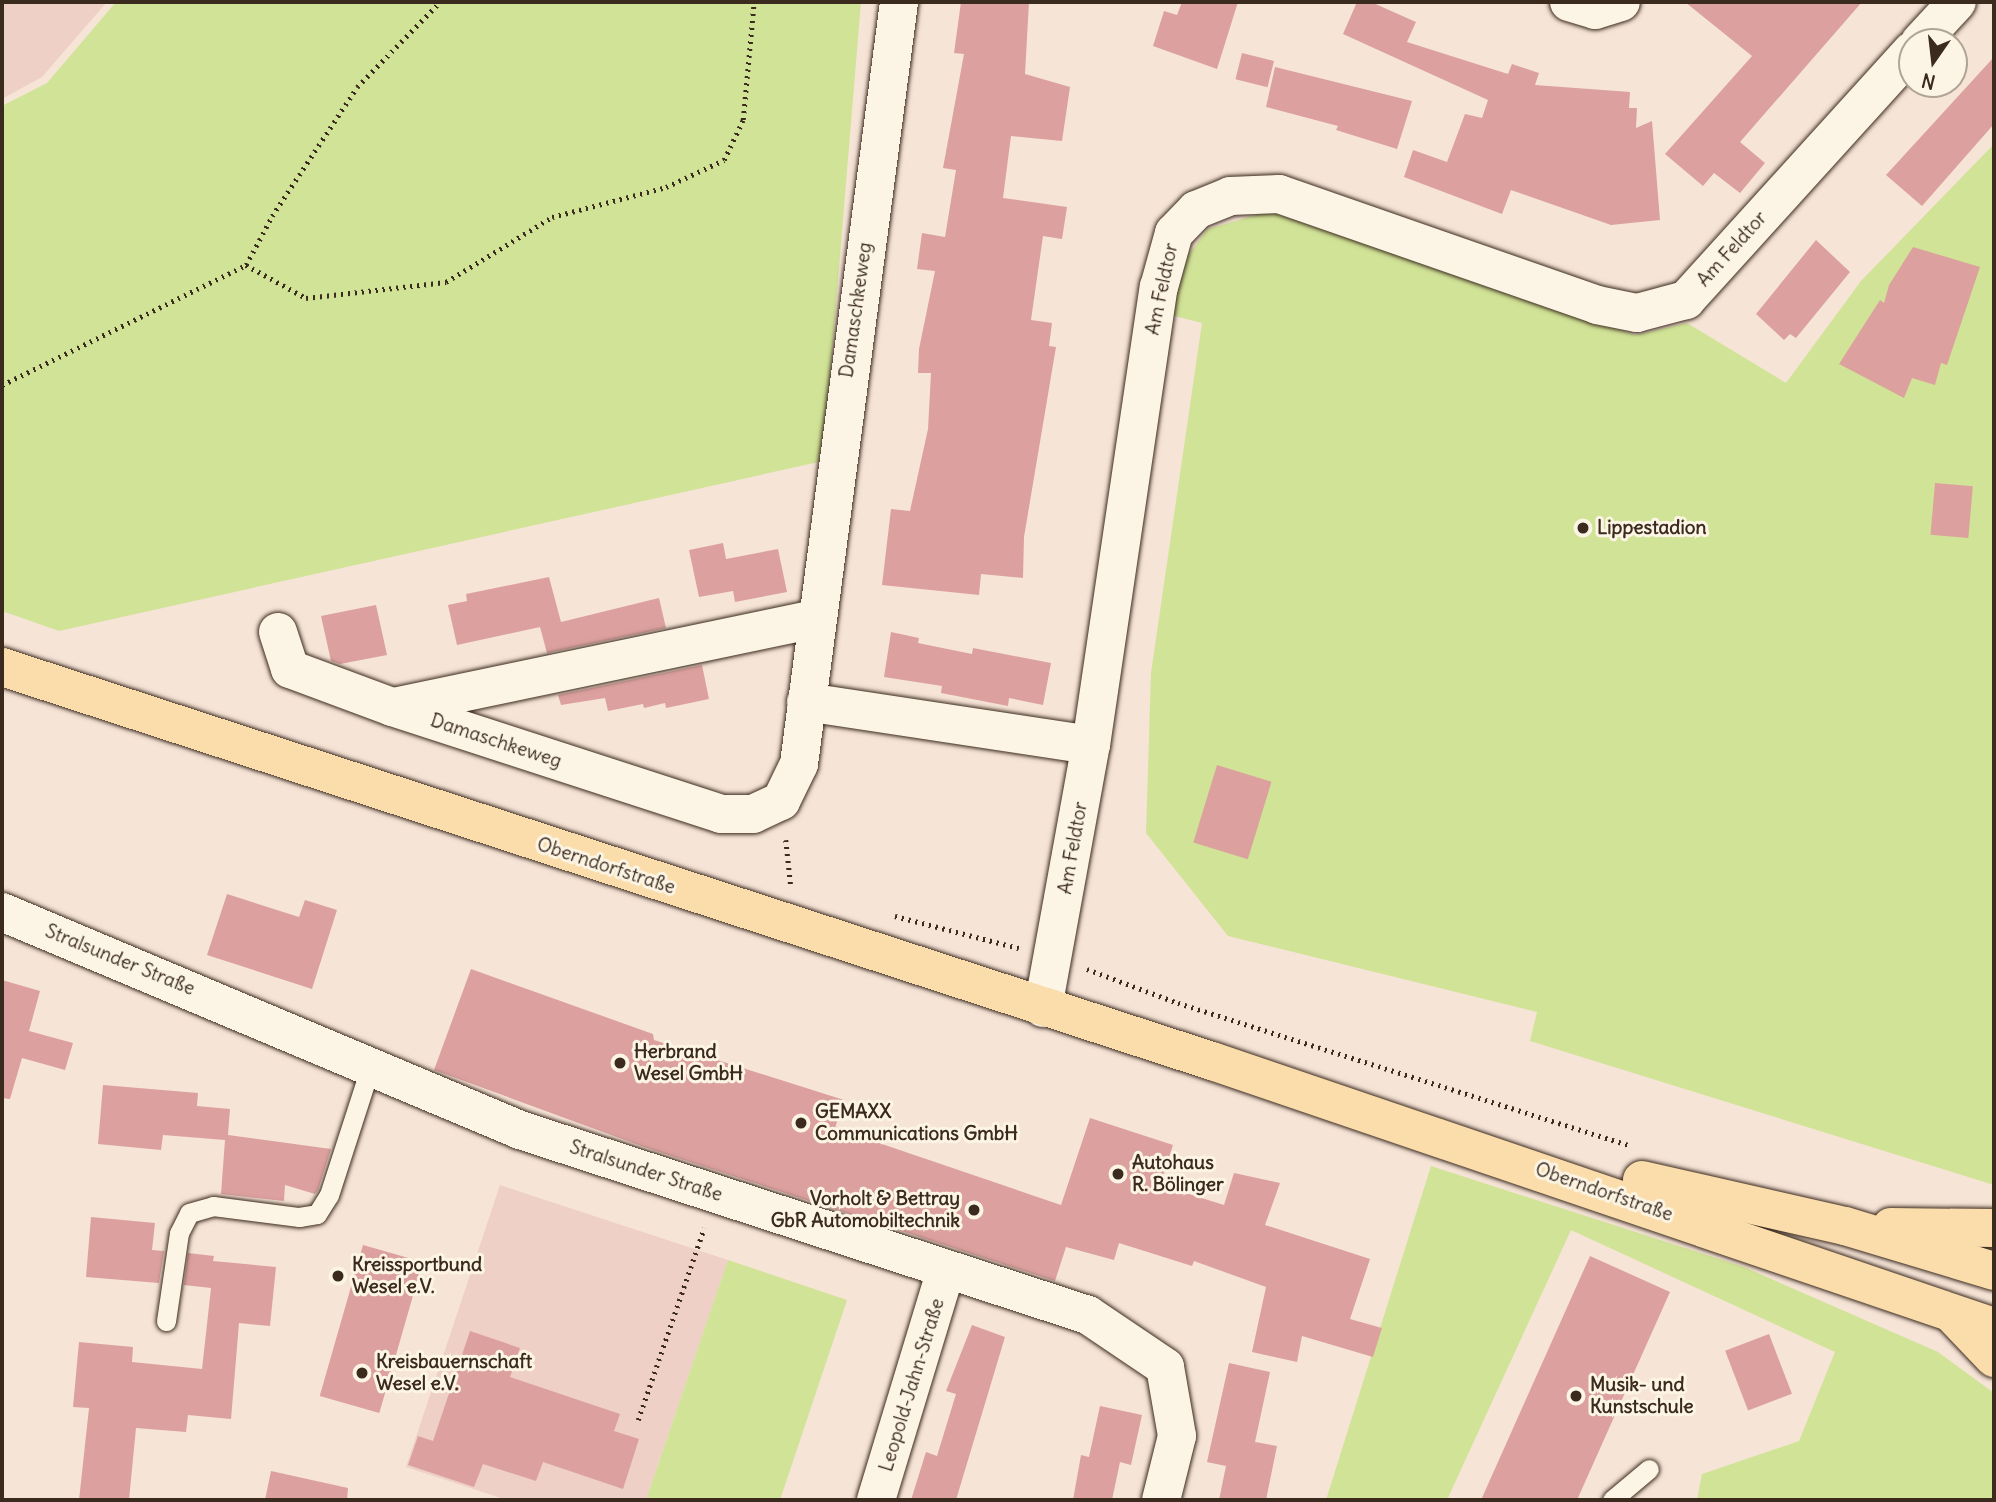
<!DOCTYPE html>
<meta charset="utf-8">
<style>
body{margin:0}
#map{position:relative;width:1996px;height:1502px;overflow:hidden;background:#f6e4d7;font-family:Delius,sans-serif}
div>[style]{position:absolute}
.built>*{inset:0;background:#eed0c6}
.green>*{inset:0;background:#d1e397}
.building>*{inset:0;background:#dca19f;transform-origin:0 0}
.path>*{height:4.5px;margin-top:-2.25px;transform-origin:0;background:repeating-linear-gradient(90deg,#3b2a1e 0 2px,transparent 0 7px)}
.roads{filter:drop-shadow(0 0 2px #3b2a1e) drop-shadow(0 0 2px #3b2a1e)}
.service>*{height:19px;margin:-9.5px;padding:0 9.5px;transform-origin:9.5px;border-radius:9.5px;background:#fcf5e5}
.minor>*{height:38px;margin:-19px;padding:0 19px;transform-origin:19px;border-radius:19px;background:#fcf5e5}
.primary>*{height:38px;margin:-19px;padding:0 19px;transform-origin:19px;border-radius:19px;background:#faddab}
.dots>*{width:19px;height:19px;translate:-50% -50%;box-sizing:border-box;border:4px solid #fcf5e5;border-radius:50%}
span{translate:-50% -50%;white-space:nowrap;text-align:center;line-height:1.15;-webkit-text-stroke:6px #fcf5e5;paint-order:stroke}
.street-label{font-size:19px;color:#3b2a1e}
.poi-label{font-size:19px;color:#3b2a1e;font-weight:700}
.left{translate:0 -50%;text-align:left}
.right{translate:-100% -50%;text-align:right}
.frame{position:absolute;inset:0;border:4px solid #3b2a1e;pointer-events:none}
.north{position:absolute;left:1898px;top:28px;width:70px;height:70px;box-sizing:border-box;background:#fcf5e5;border:2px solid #afa495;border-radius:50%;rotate:194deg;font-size:19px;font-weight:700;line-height:28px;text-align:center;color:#3b2a1e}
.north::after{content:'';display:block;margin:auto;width:24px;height:32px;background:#3b2a1e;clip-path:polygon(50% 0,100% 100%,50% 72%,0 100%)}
</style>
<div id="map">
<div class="built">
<div style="clip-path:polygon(2px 2px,107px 2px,42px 77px,2px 99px)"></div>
<div style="clip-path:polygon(500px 1185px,728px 1260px,646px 1500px,507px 1500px,406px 1467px)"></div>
</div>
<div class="green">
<div style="clip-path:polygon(116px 2px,861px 2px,823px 461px,59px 631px,2px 611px,2px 106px,47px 83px)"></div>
<div style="clip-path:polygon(1994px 144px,1994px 1185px,1530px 1041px,1537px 1012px,1228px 936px,1146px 833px,1151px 673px,1202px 323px,1171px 315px,1181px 264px,1208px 229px,1273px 210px,1635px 335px,1687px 323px,1786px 383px,1861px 281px)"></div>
<div style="clip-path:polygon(1431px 1166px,1744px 1267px,1938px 1352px,1994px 1393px,1994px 1500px,1697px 1500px,1702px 1474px,1799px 1441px,1835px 1352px,1571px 1230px,1447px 1500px,1326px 1500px)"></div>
<div style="clip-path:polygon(728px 1260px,847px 1300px,780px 1500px,646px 1500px)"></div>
</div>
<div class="building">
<div style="clip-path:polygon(961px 2px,1029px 2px,1025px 74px,1070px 87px,1062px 141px,1011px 136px,1003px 198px,1067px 207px,1062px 239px,1043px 236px,1031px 320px,1052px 323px,1049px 346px,1056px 347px,1024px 537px,1023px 578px,981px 574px,979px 595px,882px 585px,891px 509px,910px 511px,928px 429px,931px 373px,918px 373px,919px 349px,935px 271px,917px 269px,922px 233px,945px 237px,956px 170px,943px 168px,964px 54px,954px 53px)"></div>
<div style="clip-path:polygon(1182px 2px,1238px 2px,1217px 69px,1153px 46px,1164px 11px,1177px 15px)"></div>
<div style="clip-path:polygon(1357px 2px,1371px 2px,1416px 22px,1407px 42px,1508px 74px,1512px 64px,1539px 73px,1535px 85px,1630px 92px,1629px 108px,1637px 108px,1636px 128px,1652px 121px,1660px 220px,1611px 225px,1511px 190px,1502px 214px,1404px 177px,1413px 150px,1447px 162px,1465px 114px,1482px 118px,1488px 100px,1343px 34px)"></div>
<div style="clip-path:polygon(1685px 2px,1862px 2px,1740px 142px,1765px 163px,1740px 193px,1714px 173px,1703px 186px,1665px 154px,1752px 56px)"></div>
<div style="left:1242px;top:53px;width:33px;height:27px;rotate:14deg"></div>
<div style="clip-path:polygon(1994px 57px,1994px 124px,1922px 206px,1886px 175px)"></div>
<div style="clip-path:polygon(1275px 67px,1412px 101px,1397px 149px,1336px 130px,1338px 126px,1266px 107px)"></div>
<div style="clip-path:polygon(1816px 240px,1850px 272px,1796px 338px,1790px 334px,1784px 340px,1756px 314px)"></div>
<div style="clip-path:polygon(1913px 247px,1980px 267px,1947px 365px,1941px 363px,1935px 385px,1912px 378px,1904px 398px,1839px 364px,1880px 300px,1884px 303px,1889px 285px)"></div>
<div style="left:1935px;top:483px;width:38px;height:52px;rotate:5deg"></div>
<div style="clip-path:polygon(723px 543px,726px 559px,778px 549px,787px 592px,735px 602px,733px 591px,699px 597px,689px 550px)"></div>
<div style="clip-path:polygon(549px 577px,561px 622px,659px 598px,666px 628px,547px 653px,540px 627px,457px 645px,448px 605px,467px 601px,466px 594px)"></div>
<div style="clip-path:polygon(376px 605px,387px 655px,340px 664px,331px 661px,321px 616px)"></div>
<div style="clip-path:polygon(891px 632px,919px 638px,918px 643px,972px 654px,973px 648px,1051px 663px,1043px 705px,1009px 698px,1008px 706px,941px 693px,942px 686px,884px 677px)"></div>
<div style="clip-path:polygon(702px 665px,709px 699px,666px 708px,665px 703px,644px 708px,643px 704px,608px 711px,605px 698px,561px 705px,558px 695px)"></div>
<div style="left:1217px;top:765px;width:57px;height:81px;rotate:17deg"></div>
<div style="clip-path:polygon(227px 894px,299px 917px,305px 900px,337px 910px,312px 989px,207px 955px)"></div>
<div style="clip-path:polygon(471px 969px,653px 1034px,654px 1040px,844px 1100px,835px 1128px,1061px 1205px,1090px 1118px,1173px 1145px,1160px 1185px,1224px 1205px,1234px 1173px,1280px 1183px,1265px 1225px,1370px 1259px,1350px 1319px,1382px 1328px,1373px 1357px,1302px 1336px,1297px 1362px,1252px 1352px,1266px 1287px,1194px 1261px,1192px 1266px,1119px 1243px,1114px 1260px,1066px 1247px,1055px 1281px,644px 1147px,434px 1070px)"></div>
<div style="clip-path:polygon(2px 980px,40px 991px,29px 1031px,73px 1043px,65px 1070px,22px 1058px,10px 1099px,2px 1098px)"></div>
<div style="clip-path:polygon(103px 1085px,198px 1093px,197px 1106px,230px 1109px,228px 1135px,331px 1149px,318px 1190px,315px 1194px,285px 1185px,284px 1201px,221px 1194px,225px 1140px,163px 1135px,161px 1150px,98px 1144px)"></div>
<div style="clip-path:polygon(91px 1217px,155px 1223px,152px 1250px,164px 1251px,159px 1283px,86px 1277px)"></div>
<div style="left:363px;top:1245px;width:62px;height:157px;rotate:16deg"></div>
<div style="clip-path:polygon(188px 1253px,214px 1256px,213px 1261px,276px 1267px,270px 1326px,239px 1323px,231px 1419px,188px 1415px,186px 1432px,136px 1428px,129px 1500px,79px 1500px,89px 1408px,73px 1407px,79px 1342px,133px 1347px,132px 1362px,202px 1369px,211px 1288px,184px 1285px)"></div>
<div style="clip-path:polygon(1590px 1256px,1670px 1292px,1577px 1500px,1481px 1500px)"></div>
<div style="clip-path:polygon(972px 1325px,1005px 1337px,956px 1500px,911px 1500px,926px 1452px,937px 1456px,956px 1394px,946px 1391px)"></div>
<div style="clip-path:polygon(470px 1331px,520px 1348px,510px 1377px,620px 1414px,614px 1431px,639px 1439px,623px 1489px,543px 1462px,536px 1481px,483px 1464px,474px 1487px,408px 1465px,418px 1436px,433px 1441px)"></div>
<div style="left:1769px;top:1334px;width:64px;height:47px;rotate:69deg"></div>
<div style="clip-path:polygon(1229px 1363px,1270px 1372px,1255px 1442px,1277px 1446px,1266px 1500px,1219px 1500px,1226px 1466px,1207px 1462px)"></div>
<div style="clip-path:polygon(1100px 1406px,1142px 1415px,1131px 1465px,1120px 1462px,1112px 1500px,1073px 1500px,1081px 1455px,1089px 1457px)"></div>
<div style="clip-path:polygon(271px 1471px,348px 1488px,347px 1500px,265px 1500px)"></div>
</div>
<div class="path">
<div style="left:246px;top:265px;width:68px;rotate:28.8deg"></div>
<div style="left:306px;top:298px;width:141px;rotate:-6.5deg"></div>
<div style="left:446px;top:282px;width:124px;rotate:-31.5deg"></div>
<div style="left:552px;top:217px;width:118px;rotate:-14.7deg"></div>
<div style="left:666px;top:187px;width:64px;rotate:-25deg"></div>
<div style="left:724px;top:160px;width:44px;rotate:-64.6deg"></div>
<div style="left:743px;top:120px;width:119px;rotate:-84.7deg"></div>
<div style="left:2px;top:385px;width:272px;rotate:-26.2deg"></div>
<div style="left:246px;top:265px;width:55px;rotate:-62deg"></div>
<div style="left:272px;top:216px;width:154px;rotate:-56.6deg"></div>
<div style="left:357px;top:87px;width:119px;rotate:-45.7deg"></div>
<div style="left:786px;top:840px;width:47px;rotate:83.9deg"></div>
<div style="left:895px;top:916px;width:128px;rotate:14.5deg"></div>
<div style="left:1087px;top:969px;width:97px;rotate:20.5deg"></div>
<div style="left:1178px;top:1003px;width:472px;rotate:17.5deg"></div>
<div style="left:638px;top:1420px;width:203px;rotate:-71deg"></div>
</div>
<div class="roads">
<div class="service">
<div style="left:166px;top:1321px;width:89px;rotate:-81.6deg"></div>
<div style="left:179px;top:1233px;width:22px;rotate:-63deg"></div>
<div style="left:189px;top:1213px;width:25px;rotate:-16deg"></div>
<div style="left:213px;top:1206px;width:87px;rotate:7.3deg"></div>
<div style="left:299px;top:1217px;width:18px;rotate:-9deg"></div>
<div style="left:317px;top:1214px;width:22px;rotate:-58deg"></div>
<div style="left:329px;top:1195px;width:133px;rotate:-72.1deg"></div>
<div style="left:1612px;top:1500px;width:48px;rotate:-40deg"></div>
</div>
<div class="minor">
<div style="left:1569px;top:2px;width:27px;rotate:17deg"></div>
<div style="left:1595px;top:10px;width:27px;rotate:-17deg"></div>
<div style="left:1920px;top:42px;width:54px;rotate:-47.2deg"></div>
<div style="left:278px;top:632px;width:39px;rotate:72deg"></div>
<div style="left:290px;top:669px;width:109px;rotate:20.4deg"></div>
<div style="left:392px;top:707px;width:346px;rotate:18deg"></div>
<div style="left:721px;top:814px;width:32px"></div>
<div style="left:753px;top:814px;width:31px;rotate:-25deg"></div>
<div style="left:781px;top:801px;width:41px;rotate:-64.1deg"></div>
<div style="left:799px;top:764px;width:769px;rotate:-82.52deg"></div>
<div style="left:806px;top:702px;width:288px;rotate:8.6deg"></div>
<div style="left:394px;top:707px;width:430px;rotate:-11.8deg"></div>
<div style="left:2px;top:912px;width:562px;rotate:22.82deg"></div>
<div style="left:520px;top:1130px;width:597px;rotate:18.04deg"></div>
<div style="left:1088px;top:1315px;width:93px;rotate:34deg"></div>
<div style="left:1165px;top:1367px;width:70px;rotate:80.1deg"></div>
<div style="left:1177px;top:1436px;width:66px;rotate:104deg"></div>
<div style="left:1043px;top:1008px;width:267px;rotate:-79.7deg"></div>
<div style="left:1091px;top:745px;width:463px;rotate:-81.6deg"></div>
<div style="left:1159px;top:287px;width:56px;rotate:-74.5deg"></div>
<div style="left:1174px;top:233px;width:32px;rotate:-46deg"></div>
<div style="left:1196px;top:210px;width:37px;rotate:-22deg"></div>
<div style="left:1230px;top:196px;width:49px;rotate:-2.3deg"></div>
<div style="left:1279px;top:194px;width:337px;rotate:19.2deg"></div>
<div style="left:1597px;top:305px;width:41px;rotate:11.3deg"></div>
<div style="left:1637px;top:313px;width:51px;rotate:-14.9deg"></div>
<div style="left:1686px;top:300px;width:336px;rotate:-47.8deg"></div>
<div style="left:876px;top:1500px;width:241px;rotate:-73.1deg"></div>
</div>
<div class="primary">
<div style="left:2px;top:667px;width:1273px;rotate:18.04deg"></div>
<div style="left:1212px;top:1061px;width:826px;rotate:18.79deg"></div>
<div style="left:1642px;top:1180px;width:208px;rotate:12.8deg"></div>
<div style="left:1845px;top:1226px;width:156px;rotate:16.8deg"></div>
<div style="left:1891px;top:1227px;width:103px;rotate:0.6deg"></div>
<div style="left:1954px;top:1316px;width:58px;rotate:46.4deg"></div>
</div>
</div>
<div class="dots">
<div style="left:1583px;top:528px;background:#3b2a1e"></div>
<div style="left:620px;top:1063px;background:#3b2a1e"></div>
<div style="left:801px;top:1123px;background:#3b2a1e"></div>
<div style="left:1118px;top:1174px;background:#3b2a1e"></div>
<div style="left:974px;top:1210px;background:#3b2a1e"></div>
<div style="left:338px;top:1276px;background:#3b2a1e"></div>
<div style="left:362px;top:1373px;background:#3b2a1e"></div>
<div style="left:1576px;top:1396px;background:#3b2a1e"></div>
</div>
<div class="street-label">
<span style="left:1732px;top:249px;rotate:-48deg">Am Feldtor</span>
<span style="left:1162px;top:289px;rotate:-78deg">Am Feldtor</span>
<span style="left:856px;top:310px;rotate:-82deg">Damaschkeweg</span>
<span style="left:496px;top:741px;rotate:18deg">Damaschkeweg</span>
<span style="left:1073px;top:848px;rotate:-80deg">Am Feldtor</span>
<span style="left:606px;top:866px;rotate:18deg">Oberndorfstraße</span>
<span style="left:120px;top:960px;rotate:22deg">Stralsunder Straße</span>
<span style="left:646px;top:1171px;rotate:18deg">Stralsunder Straße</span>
<span style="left:1604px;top:1192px;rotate:19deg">Oberndorfstraße</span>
<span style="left:912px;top:1385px;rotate:-73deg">Leopold-Jahn-Straße</span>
</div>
<div class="poi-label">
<span class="left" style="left:1597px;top:528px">Lippestadion</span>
<span class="left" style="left:634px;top:1063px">Herbrand<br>Wesel GmbH</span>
<span class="left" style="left:815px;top:1123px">GEMAXX<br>Communications GmbH</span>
<span class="left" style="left:1132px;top:1174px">Autohaus<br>R. Bölinger</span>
<span class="right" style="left:960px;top:1210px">Vorholt &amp; Bettray<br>GbR Automobiltechnik</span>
<span class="left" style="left:352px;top:1276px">Kreissportbund<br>Wesel e.V.</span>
<span class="left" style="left:376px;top:1373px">Kreisbauernschaft<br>Wesel e.V.</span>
<span class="left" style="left:1590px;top:1396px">Musik- und<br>Kunstschule</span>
</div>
<div class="frame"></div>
<div class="north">N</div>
</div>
